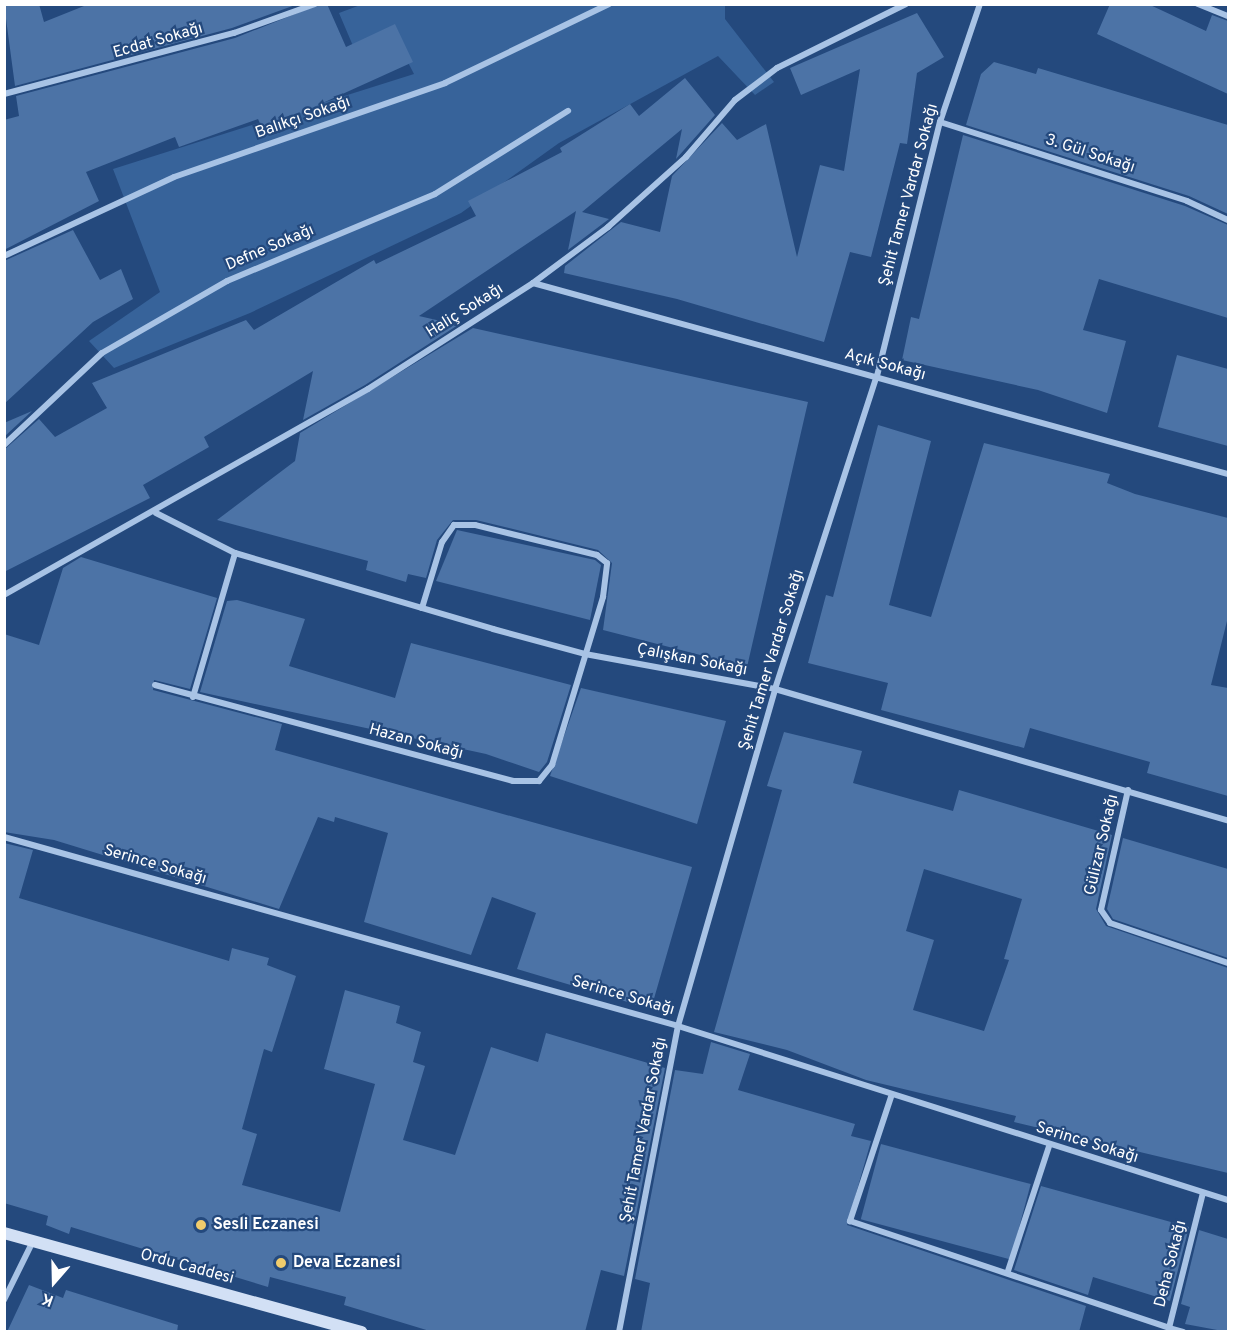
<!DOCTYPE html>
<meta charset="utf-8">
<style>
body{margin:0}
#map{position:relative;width:1233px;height:1336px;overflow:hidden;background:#24497d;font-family:Overpass,sans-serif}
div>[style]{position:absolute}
.green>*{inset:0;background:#37639a}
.building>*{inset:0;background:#4c73a6;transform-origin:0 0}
.street>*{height:6px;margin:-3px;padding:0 3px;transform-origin:3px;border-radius:3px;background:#a8c3e5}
.secondary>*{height:12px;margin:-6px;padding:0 6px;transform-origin:6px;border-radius:6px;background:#d2e0f5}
.dots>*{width:16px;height:16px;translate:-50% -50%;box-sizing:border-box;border:3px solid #24497d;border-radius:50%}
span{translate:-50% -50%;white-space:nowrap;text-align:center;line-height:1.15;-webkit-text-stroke:4.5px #24497d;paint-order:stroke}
.street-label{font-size:16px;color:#fff}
.poi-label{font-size:16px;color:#fff;font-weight:700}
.left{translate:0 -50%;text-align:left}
.frame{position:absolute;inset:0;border:6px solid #fff;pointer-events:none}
.north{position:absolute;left:24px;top:1252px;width:60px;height:60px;-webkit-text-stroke:4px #24497d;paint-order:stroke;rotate:200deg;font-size:16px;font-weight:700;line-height:24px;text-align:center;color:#fff}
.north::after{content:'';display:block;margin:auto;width:21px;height:27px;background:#fff;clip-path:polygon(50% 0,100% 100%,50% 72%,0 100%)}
</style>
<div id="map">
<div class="green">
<div style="clip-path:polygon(363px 4px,725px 5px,725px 19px,774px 82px,755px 95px,718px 56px,559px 143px,461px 213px,250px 313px,114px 368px,89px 341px,160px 292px,113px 169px,414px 74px,398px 43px,359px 60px,339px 13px)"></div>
</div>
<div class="building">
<div style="clip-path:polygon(4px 4px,39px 4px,44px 22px,89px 4px,298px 4px,232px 28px,15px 86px)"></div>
<div style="clip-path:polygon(320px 4px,327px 4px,346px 47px,395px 24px,413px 62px,263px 130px,258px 119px,179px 147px,175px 137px,86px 172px,99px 201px,4px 250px,4px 120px,19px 116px,16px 96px,235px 38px)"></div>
<div style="clip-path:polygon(1110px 4px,1148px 4px,1206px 31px,1212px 15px,1228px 21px,1228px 94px,1097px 34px)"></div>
<div style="clip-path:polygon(917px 13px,944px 57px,917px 73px,907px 144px,900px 143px,871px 257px,850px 252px,824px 342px,677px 299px,564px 273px,565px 266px,621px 222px,660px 232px,672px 176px,722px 123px,737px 140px,766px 124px,797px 257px,820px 165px,844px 171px,860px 69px,801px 95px,790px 68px)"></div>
<div style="clip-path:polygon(994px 62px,1036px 74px,1038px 68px,1228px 125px,1228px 214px,1189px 196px,966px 125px,981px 74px)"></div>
<div style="clip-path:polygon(685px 78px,715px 115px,676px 159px,682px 129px,582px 212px,609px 219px,568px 250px,576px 211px,419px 316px,458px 325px,365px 385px,303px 420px,313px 371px,204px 437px,209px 447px,143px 485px,150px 498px,4px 572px,4px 450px,39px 419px,55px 437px,107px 408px,92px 383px,246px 320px,254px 330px,374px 260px,376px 264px,476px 216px,468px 201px,562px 152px,560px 148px,630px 104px,639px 116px)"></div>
<div style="clip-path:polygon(963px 135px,1185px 206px,1228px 225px,1228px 318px,1099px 279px,1083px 330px,1126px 341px,1107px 413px,1038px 390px,902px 360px,911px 317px,919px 319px)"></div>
<div style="clip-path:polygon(73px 230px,100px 280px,121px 269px,133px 299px,93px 322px,4px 404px,4px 261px)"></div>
<div style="clip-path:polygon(473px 328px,808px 402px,747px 667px,603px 630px,612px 563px,598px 550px,476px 520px,453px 520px,437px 540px,426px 578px,408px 574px,406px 582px,366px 570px,368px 561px,217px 520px,295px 461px,300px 433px)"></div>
<div style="clip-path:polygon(1177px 355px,1228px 369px,1228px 446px,1158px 427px)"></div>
<div style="clip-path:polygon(32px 411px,4px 437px,4px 423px)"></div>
<div style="clip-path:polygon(878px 425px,931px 441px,889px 605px,931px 617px,984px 443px,1110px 474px,1107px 483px,1135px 494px,1228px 518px,1228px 617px,1211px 685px,1228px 688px,1228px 796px,1147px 773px,1150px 762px,1030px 728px,1024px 748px,881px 710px,888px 683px,808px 663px,826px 595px,833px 597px)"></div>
<div style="clip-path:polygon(457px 530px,595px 560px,601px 565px,590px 620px,436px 581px)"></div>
<div style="clip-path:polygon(81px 557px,217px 598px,190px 689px,154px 680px,153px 690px,282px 724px,275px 750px,692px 867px,651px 1009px,517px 969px,536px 913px,492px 897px,471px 955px,364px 922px,388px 833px,335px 817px,334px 822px,318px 817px,279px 909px,54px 840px,4px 832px,4px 634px,39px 645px,63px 568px)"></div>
<div style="clip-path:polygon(237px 600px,305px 619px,289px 666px,395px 698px,411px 643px,571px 685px,547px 762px,539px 772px,486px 754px,200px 692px,227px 601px)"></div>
<div style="clip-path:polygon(581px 688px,726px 721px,697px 824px,550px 776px)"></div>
<div style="clip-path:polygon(evenodd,784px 732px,862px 751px,853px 783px,953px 811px,959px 790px,1112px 835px,1096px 909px,1106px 926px,1228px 968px,1228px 1173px,1014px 1122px,1016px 1116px,866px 1080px,787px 1050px,714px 1032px,782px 790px,767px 786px,784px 732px,924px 869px,1022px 899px,1004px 959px,1009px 960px,984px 1031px,913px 1010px,934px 940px,906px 931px,924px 869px)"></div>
<div style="clip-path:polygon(1123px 838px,1228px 869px,1228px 958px,1113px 919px,1107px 909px)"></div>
<div style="clip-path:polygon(4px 843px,33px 850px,19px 898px,229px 961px,232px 948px,269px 958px,267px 965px,296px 976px,272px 1052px,264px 1049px,242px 1129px,257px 1134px,242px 1185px,340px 1212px,375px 1084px,324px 1069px,345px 990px,400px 1006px,396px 1023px,421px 1032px,413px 1062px,425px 1066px,403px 1140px,455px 1155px,491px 1047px,538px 1062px,546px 1033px,665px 1068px,624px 1276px,601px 1270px,585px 1332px,433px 1332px,344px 1305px,346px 1297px,270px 1277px,268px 1287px,71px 1227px,69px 1234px,46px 1225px,48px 1216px,4px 1203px)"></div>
<div style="clip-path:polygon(711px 1042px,750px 1054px,738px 1090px,855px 1124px,851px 1136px,871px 1141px,847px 1225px,1086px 1306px,1079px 1332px,641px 1332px,650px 1283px,635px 1279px,675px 1070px,703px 1074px)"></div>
<div style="left:881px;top:1144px;width:155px;height:78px;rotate:15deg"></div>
<div style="clip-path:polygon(1041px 1186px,1189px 1227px,1170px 1301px,1093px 1277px,1088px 1295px,1014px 1270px)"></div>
<div style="clip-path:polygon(1199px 1230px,1228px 1239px,1228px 1332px,1185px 1324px,1190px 1307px,1181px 1304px)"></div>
<div style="clip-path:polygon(29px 1285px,63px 1298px,66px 1290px,178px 1325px,177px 1332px,7px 1332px)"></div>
</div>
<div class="street">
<div style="left:1198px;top:4px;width:32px;rotate:22deg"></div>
<div style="left:4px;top:94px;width:238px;rotate:-14.9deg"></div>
<div style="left:234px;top:33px;width:86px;rotate:-19.7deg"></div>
<div style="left:940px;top:122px;width:259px;rotate:17.7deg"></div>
<div style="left:1187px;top:201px;width:45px;rotate:24.9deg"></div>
<div style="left:4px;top:256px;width:187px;rotate:-24.9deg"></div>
<div style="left:174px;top:177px;width:287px;rotate:-19.1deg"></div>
<div style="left:445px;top:83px;width:182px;rotate:-25.7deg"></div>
<div style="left:533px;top:283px;width:721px;rotate:15.37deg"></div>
<div style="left:4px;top:445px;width:134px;rotate:-43.2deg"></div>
<div style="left:102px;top:353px;width:144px;rotate:-29.9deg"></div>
<div style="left:227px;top:281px;width:225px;rotate:-22.7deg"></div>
<div style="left:435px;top:194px;width:157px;rotate:-32deg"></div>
<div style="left:156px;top:513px;width:89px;rotate:26.9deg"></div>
<div style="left:235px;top:553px;width:269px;rotate:16.4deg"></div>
<div style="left:493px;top:629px;width:95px;rotate:15.2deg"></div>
<div style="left:585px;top:654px;width:193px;rotate:10.4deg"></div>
<div style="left:775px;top:689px;width:472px;rotate:16.2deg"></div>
<div style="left:4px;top:595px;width:418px;rotate:-29.5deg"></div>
<div style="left:368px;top:389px;width:196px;rotate:-32.7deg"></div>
<div style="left:533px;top:283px;width:94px;rotate:-36.7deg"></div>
<div style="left:608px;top:227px;width:105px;rotate:-41.9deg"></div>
<div style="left:686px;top:157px;width:75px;rotate:-49.3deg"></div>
<div style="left:735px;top:100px;width:53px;rotate:-37.3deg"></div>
<div style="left:777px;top:68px;width:144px;rotate:-26.4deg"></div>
<div style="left:155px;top:685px;width:371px;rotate:15deg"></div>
<div style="left:513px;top:781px;width:26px"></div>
<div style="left:539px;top:781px;width:21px;rotate:-51deg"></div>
<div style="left:552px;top:765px;width:176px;rotate:-73.1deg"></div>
<div style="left:603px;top:597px;width:34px;rotate:-83deg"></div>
<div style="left:607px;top:563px;width:13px;rotate:-141deg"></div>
<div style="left:597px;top:555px;width:126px;rotate:-166.2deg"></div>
<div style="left:475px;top:525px;width:21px;rotate:180deg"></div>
<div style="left:454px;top:525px;width:21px;rotate:125deg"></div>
<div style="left:442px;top:542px;width:69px;rotate:106.9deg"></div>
<div style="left:193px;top:697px;width:150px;rotate:-73.7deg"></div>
<div style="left:1128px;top:790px;width:123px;rotate:102.7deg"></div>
<div style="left:1101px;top:910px;width:16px;rotate:55deg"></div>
<div style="left:1110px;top:923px;width:125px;rotate:18.7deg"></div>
<div style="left:4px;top:837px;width:700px;rotate:15.66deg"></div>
<div style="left:678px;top:1026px;width:577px;rotate:17.56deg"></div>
<div style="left:891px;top:1097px;width:131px;rotate:108.3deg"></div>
<div style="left:850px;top:1221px;width:336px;rotate:18.5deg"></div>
<div style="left:1008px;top:1271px;width:132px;rotate:-71.8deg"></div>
<div style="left:4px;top:1300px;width:64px;rotate:-63.8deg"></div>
<div style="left:619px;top:1332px;width:312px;rotate:-79.1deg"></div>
<div style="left:678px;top:1026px;width:351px;rotate:-73.9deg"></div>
<div style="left:775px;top:689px;width:329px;rotate:-72deg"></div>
<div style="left:877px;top:376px;width:262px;rotate:-76.1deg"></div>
<div style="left:940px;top:122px;width:125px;rotate:-71.3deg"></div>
<div style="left:1183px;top:1332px;width:15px;rotate:-164deg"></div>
<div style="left:1169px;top:1328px;width:139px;rotate:-75.9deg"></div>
</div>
<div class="secondary">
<div style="left:4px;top:1233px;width:371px;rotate:15.5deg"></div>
</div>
<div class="dots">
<div style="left:201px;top:1225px;background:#f0cc6c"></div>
<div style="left:281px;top:1263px;background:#f0cc6c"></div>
</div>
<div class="street-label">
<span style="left:158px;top:41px;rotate:-16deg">Ecdat Sokağı</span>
<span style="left:303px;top:118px;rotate:-19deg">Balıkçı Sokağı</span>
<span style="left:1090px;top:154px;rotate:18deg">3. Gül Sokağı</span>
<span style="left:909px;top:195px;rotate:-75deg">Şehit Tamer Vardar Sokağı</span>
<span style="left:270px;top:248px;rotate:-23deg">Defne Sokağı</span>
<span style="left:465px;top:311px;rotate:-32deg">Haliç Sokağı</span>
<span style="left:885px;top:365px;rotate:15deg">Açık Sokağı</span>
<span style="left:692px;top:660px;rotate:11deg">Çalışkan Sokağı</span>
<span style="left:772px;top:660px;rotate:-73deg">Şehit Tamer Vardar Sokağı</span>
<span style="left:416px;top:742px;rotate:15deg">Hazan Sokağı</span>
<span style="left:1102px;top:845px;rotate:-77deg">Gülizar Sokağı</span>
<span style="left:155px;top:865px;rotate:16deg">Serince Sokağı</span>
<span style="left:623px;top:996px;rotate:16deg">Serince Sokağı</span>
<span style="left:644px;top:1130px;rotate:-79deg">Şehit Tamer Vardar Sokağı</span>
<span style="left:1087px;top:1143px;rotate:17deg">Serince Sokağı</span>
<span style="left:1171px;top:1264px;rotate:-76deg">Deha Sokağı</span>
<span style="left:187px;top:1267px;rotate:15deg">Ordu Caddesi</span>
</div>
<div class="poi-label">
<span class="left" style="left:213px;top:1225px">Sesli Eczanesi</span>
<span class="left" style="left:293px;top:1263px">Deva Eczanesi</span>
</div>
<div class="frame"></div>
<div class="north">K</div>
</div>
